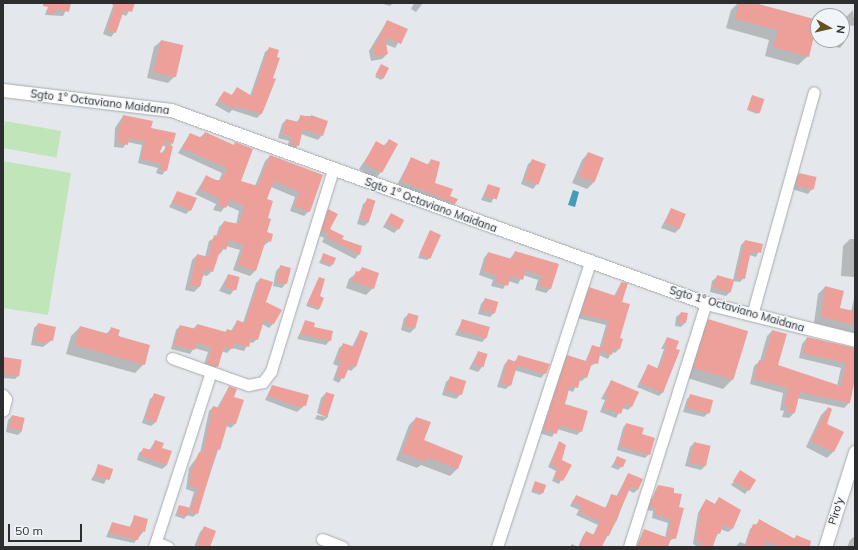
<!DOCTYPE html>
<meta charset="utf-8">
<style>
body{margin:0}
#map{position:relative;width:858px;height:550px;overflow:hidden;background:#e4e8ec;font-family:Mulish,sans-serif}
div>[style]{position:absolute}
.green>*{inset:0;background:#c0e5b8;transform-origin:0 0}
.water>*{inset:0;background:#459bb9}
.shadow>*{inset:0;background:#0003}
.building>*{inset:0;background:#eda09a;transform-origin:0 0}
.roads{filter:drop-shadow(0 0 1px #a6aaad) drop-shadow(0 0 1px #a6aaad)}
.minor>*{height:11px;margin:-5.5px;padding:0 5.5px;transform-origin:5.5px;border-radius:5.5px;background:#fff}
.major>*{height:13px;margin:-6.5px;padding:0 6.5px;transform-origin:6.5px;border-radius:6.5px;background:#fff}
span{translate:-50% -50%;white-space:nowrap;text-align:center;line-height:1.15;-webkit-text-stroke:3px #f1f5f9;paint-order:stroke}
.street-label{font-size:11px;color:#2b2d2e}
.frame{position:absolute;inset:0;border:4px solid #2b2d2e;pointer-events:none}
.north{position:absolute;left:810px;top:8px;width:40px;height:40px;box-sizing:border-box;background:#f1f5f9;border:1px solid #a2a5a8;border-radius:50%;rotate:98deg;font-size:11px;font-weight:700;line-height:16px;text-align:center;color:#2b2d2e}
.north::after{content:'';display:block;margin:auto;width:14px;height:18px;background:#655321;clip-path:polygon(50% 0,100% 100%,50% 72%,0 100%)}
.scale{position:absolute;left:8px;top:524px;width:74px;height:18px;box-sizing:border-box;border:2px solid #2b2d2e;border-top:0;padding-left:5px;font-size:12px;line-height:14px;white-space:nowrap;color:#2b2d2e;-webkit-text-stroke:3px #f1f5f9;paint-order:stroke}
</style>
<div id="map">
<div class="green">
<div style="left:5px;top:121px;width:57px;height:27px;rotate:10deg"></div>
<div style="clip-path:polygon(3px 161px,71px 173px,48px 315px,3px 308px)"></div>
</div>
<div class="water">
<div style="clip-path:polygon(573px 190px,579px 192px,575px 207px,568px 205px)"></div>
</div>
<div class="shadow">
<div style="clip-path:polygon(55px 3px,70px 3px,63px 16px,45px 15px,47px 9px)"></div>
<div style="clip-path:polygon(114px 3px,134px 3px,126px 16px,121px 14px,115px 32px,111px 37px,103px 34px)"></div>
<div style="clip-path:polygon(380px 3px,393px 3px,390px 6px)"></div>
<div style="clip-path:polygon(414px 3px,423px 3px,416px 12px,411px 9px)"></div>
<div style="clip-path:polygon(738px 3px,751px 3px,808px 56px,798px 65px,765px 56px,769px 40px,726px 28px,731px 10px)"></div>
<div style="clip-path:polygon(853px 10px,855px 26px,845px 25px,846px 17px)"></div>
<div style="clip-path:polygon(387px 21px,406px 30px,395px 48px,385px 44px,387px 54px,382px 59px,371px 61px,369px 51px)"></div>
<div style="clip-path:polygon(842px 31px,847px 32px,844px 43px,840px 48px,831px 46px,832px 40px,842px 40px)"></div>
<div style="clip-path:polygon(161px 41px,174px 77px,168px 83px,147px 78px,154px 47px)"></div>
<div style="clip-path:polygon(270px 48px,272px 78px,275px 79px,261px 114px,257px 118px,232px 110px,229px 113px,215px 105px,224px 92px,231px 96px,237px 88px,250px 96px,265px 52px)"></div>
<div style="clip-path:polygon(380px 67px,383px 78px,381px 80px,375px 77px)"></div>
<div style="clip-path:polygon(752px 97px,759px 112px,757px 114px,747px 110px)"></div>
<div style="clip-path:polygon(evenodd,123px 116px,150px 128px,172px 144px,169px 147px,166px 170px,162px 175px,156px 173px,158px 168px,138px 163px,142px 145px,127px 142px,123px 148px,114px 147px,115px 128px,123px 116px,162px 145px,166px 147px,161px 154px,158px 152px,162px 145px)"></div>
<div style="clip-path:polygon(301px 116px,312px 116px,322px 135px,318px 140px,301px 134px,298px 145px,294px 150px,287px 148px,289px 141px,278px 138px,282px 124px,286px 120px,296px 123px)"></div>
<div style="clip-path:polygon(205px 133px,233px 146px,236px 143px,240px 182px,255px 186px,265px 161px,270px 156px,322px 176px,309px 211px,304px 216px,290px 211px,295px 197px,271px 187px,266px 199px,266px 233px,270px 241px,263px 246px,255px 271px,250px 276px,233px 270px,240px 250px,226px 246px,220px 254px,218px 253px,212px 271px,207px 276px,202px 275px,199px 287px,194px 292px,185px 290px,192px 260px,197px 255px,205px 257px,209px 241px,216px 237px,219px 227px,224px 222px,236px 225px,239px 211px,226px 205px,221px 212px,213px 210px,216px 204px,195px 194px,206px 176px,219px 181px,222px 173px,178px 153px,190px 134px,199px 138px)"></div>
<div style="clip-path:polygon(390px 140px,381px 172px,375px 179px,359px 169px,377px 143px,383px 146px)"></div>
<div style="clip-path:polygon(588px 153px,594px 182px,587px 189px,572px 183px,582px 160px)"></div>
<div style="clip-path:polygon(411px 158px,427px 165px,431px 160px,434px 183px,455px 204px,451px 207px,397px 185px)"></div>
<div style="clip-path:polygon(533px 160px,537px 184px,533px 189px,521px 184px,528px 164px)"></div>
<div style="clip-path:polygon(799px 174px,812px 189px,808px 194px,792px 189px,795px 178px)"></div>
<div style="clip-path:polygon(488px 185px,499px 189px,491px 203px,481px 200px)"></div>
<div style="clip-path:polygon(178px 192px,190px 210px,186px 214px,169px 207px)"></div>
<div style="clip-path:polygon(368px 200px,369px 222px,364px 226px,357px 224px,363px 204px)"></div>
<div style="clip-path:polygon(671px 209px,680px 228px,675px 233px,661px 228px)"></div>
<div style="clip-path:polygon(329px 210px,329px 229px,359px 254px,355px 259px,322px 242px,324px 238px,318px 235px,324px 215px)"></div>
<div style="clip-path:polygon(391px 214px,398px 229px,394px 233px,383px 227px)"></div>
<div style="clip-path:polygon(430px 231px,431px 257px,427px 260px,418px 258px)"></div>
<div style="clip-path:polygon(850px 239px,855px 239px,855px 277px,841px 276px,843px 246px)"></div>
<div style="clip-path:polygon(745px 241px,762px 245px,756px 257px,749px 255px,744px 278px,740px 282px,733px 281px,730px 292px,726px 296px,710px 292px,712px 281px,717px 277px,733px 280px,741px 245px)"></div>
<div style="clip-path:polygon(515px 252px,558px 264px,550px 289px,546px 293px,535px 290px,538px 280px,523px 275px,518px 284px,508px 281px,503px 289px,491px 286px,493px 280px,479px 275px,484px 258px,488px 253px,509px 260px)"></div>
<div style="clip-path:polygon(323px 255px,332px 265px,330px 267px,319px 263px)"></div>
<div style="clip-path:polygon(281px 266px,286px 283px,282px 288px,273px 286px,276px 271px)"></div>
<div style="clip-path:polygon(363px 268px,373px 288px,366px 295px,346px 288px,349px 279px)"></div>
<div style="clip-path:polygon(228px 275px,234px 290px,230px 295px,219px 291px)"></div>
<div style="clip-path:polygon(260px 279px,264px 302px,273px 324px,269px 328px,262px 324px,257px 339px,253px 343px,249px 342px,244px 351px,232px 348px,227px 353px,221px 351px,217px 366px,213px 370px,203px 367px,208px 352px,194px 348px,190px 354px,171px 349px,176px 330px,180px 326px,193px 329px,197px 325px,224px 333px,227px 330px,231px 331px,237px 321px,243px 323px,256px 283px)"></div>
<div style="clip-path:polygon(318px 280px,320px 308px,318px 310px,306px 306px)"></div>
<div style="clip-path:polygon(621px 283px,619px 349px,615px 353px,612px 352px,608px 359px,599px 355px,597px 363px,590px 366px,586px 377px,582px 381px,579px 380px,573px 392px,568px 390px,564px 405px,581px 431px,577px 435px,557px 429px,552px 437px,539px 433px,564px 360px,568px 356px,585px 362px,592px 346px,599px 349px,606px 325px,577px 318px,586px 292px,590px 288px,614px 296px)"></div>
<div style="clip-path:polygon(825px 287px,838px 309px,851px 312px,855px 294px,855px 333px,814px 323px,818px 294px)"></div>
<div style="clip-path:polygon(485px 299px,494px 313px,490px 317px,478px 314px,481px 304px)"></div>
<div style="clip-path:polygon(681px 313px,685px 323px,681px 327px,675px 326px,676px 317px)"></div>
<div style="clip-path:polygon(409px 314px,415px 328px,410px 333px,401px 330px,404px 318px)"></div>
<div style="clip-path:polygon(709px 320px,732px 380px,723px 389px,684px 377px,699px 329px)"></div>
<div style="clip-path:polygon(306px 321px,312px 327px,330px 340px,326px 345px,297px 339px)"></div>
<div style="clip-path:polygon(462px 321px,486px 338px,482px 342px,455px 335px)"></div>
<div style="clip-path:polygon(38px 324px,52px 340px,43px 347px,31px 345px,34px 328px)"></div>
<div style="clip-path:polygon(80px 327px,106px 334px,112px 328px,144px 364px,135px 373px,66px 354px,71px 336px)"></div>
<div style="clip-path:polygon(360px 331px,355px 367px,351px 371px,347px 369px,339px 383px,333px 380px,338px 366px,333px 364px,339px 348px,344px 344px,352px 347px)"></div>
<div style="clip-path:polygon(772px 331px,777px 366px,837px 386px,841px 368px,799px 358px,802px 344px,807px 338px,855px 349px,855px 369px,849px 403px,844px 408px,797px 398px,794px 413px,789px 418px,782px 417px,784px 411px,780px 410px,783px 393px,750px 384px,754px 366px,760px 361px,767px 336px)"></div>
<div style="clip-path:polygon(667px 338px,677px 342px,663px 392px,659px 396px,637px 387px,648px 365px,657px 369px,664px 349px,661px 349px)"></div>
<div style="clip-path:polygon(478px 352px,482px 367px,478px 372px,469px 369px)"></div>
<div style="clip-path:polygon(519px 356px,545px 373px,541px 378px,514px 370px,510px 385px,506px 389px,497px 387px,504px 365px,508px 360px,514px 362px)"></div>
<div style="clip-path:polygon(4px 358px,19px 375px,15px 379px,3px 378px)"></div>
<div style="clip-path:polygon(451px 378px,460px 395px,456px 399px,442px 395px,446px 382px)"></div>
<div style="clip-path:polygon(611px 381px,632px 406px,628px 410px,622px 408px,616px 418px,600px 412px,605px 400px,601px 399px)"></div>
<div style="clip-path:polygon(272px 386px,305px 405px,297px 412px,265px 400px)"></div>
<div style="clip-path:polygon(229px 387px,235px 424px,231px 428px,226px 426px,197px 513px,193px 517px,187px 515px,184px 519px,175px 516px,179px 506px,189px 509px,194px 492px,186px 489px,189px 468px,200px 453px,209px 411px,213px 407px,217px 408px)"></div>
<div style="clip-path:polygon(326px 393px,328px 417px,323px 421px,315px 419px,317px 415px,326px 417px,317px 413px,321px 398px)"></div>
<div style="clip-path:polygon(155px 395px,164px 398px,156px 422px,151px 426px,142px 423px,150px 399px)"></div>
<div style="clip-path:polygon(691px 395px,708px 413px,704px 417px,683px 412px,687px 399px)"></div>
<div style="clip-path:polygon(828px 408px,826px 424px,843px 432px,833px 452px,827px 458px,806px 447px,821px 415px)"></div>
<div style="clip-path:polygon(12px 416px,24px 418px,22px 431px,18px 435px,6px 432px,8px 420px)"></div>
<div style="clip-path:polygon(416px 418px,423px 441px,462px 456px,457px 469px,450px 476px,421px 465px,417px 468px,396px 460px,409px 425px)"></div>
<div style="clip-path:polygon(626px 424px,641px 435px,649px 454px,645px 458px,617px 450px,623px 428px)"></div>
<div style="clip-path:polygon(155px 441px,167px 465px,162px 469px,137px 460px,139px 453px,144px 449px,149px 451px)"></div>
<div style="clip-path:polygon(559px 442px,561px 452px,564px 453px,560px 460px,570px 465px,559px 484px,552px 481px,556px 471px,548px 467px)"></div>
<div style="clip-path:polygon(694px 443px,710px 447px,705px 466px,701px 470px,685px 466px,690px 447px)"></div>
<div style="clip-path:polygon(618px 457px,622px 466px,618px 470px,611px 467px)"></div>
<div style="clip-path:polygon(99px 466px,111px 470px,104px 484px,91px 480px)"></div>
<div style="clip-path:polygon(741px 472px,748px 490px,745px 494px,731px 485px)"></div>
<div style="clip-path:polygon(628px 474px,638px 489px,634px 493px,628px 490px,617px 520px,601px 547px,569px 547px,572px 544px,578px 547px,583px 536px,586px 532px,593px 535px,598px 525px,576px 515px,579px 510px,570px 506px,573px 500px,576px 497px,605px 508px,612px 495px,616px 497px)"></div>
<div style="clip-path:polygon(536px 482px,542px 493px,540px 495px,531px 492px)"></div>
<div style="clip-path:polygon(658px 486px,672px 494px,675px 538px,669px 541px,667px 547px,636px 547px,644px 530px,665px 538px,668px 523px,652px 518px,653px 511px,646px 510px)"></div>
<div style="clip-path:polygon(719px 498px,732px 529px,728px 532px,720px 529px,712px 547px,698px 547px,693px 544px,698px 513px,706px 500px,714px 505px)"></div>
<div style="clip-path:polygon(135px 516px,144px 531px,134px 543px,106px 537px,112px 523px,129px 528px)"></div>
<div style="clip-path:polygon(760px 521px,793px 539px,797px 536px,804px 547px,766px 547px,760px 544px,759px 547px,735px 547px,740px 542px,745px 544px,750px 529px)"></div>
<div style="clip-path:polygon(205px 527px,209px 547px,194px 547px,200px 532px)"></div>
<div style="clip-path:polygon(855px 536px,855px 547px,847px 547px,850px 540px)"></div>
</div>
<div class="building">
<div style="clip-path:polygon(43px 3px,71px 3px,69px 12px,55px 9px,54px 15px,47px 13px,48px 7px,43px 6px)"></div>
<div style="clip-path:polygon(109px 3px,135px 3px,132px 12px,124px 10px,116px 33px,107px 30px,115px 6px)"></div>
<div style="clip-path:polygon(739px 3px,755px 3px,818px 20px,809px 57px,773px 47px,778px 30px,735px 19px)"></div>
<div style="clip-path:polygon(387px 20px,408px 29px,401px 44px,385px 37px,388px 54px,375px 57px,373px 45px,376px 45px)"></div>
<div style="left:161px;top:40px;width:23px;height:33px;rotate:13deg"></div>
<div style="clip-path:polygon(269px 47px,279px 50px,277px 57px,280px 58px,273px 78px,276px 79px,262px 114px,236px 106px,234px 109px,218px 100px,224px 91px,232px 95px,237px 87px,252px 96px)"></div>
<div style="left:381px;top:64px;width:9px;height:12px;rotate:27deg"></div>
<div style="left:752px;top:95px;width:13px;height:15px;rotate:18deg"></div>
<div style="clip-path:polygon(123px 115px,153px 121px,151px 128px,176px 133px,173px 144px,165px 141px,160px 152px,164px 154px,166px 145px,173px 146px,167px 171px,160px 169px,161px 164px,141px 159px,145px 141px,129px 138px,128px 145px,118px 143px,119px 123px,122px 124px)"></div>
<div style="clip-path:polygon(300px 115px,311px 117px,311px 115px,328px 121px,323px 136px,303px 129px,299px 146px,290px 144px,292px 137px,282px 133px,286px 119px,299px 122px)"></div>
<div style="clip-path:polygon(205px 132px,234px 145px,235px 142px,253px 149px,241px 181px,258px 186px,270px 155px,323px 175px,310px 212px,294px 206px,300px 192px,274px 181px,267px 199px,273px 201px,268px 218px,271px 219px,267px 232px,273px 234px,271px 242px,266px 240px,256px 271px,238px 265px,244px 245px,229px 240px,226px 250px,221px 248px,213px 272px,205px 269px,200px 287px,190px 285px,197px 254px,208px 257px,214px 235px,218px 236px,224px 221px,239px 224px,244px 206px,230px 199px,226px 208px,218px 205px,220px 199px,200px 189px,206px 175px,215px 180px,222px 180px,227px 168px,182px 148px,190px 133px,202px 138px)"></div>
<div style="clip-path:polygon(389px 139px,398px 144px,382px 173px,364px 163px,376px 141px,385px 146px)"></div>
<div style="left:588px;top:152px;width:17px;height:26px;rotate:21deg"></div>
<div style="clip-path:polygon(411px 157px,429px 165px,431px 159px,440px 162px,435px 183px,453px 189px,450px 196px,458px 199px,455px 204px,401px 181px)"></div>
<div style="left:532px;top:159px;width:15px;height:22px;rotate:20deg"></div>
<div style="left:799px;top:173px;width:18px;height:13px;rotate:13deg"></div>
<div style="left:488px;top:184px;width:13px;height:12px;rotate:18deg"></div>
<div style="clip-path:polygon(177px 191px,197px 198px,191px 211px,172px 202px)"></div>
<div style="left:367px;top:198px;width:9px;height:22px;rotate:18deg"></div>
<div style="left:671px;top:208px;width:16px;height:16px;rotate:22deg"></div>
<div style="clip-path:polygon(328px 209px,338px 214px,330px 229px,344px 236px,342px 239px,362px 246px,360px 255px,326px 237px,328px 234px,321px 230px)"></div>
<div style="left:391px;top:213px;width:15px;height:11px;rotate:28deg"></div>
<div style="left:430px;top:230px;width:12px;height:26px;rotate:24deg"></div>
<div style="clip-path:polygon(745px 240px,763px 244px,761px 253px,751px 251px,745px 279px,736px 277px)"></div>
<div style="clip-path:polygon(515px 251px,559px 264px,551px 289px,539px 286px,542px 276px,526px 270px,523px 280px,511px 276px,508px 286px,495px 281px,497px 275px,483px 271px,488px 252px,512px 259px)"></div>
<div style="clip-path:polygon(323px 253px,336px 258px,333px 265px,321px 261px)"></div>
<div style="clip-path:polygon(280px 265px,291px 268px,287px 284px,277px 282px)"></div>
<div style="clip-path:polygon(362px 267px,379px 273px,374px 289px,352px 281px,356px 271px,360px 272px)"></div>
<div style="left:228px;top:274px;width:12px;height:14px;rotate:14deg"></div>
<div style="left:717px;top:275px;width:18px;height:13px;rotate:16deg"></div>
<div style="clip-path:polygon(319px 277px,325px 279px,320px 296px,324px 298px,320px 308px,307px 304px)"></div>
<div style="clip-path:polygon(260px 278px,273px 282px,266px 302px,282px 310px,274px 324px,264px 320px,258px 340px,251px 338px,249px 347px,234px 343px,233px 349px,224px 347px,218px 367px,207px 363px,212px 348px,197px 343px,195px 350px,174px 345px,180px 325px,196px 329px,197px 324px,226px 332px,227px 329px,233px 331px,237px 320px,245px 323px)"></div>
<div style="clip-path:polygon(621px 282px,628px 283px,622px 302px,630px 304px,620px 338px,623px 339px,620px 349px,614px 348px,612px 355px,601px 350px,598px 364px,587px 361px,592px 345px,602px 348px,609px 321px,581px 314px,589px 287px,616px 296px)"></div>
<div style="clip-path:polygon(825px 286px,844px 291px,840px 308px,855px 311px,855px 325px,821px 317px)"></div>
<div style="left:485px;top:298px;width:14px;height:12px;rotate:17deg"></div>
<div style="clip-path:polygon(681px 312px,688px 313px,686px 323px,678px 322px)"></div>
<div style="left:408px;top:313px;width:11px;height:13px;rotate:15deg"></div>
<div style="left:462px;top:319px;width:29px;height:12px;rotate:16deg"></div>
<div style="left:708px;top:319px;width:42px;height:51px;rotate:17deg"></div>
<div style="clip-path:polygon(305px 320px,315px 323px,314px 327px,333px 331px,331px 341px,300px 334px)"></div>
<div style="clip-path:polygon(38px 323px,56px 327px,53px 341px,49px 340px,48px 343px,35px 341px)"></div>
<div style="clip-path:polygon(80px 326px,109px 334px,111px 327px,120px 330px,118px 336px,150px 345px,145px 365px,75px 345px)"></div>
<div style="clip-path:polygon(360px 330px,368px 333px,356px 367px,350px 365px,344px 379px,336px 376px,341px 361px,337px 360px,343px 343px,355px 347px)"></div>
<div style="clip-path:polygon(772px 330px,787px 334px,778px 365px,841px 386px,846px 363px,803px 353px,807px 337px,855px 348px,855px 379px,850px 403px,800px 392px,795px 413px,787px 412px,788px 406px,784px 405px,788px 388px,754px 379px,759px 360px,764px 361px)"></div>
<div style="clip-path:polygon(667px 337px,679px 341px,676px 349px,680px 350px,663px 393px,640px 383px,648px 364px,659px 369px,667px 346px,664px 345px)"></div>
<div style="left:478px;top:351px;width:10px;height:14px;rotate:17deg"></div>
<div style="clip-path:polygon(518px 355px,550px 364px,546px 374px,517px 366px,511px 386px,501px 383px,508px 359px,516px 362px)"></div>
<div style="clip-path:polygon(567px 355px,592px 363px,587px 378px,581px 376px,578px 388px,570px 386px,565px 404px,588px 411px,582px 432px,559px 425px,557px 434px,543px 429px)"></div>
<div style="left:4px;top:357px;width:18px;height:17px;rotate:9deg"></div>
<div style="left:450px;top:376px;width:17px;height:15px;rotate:17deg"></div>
<div style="clip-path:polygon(611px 380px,639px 392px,632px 407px,625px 403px,621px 414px,604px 408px,608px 396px,605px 395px)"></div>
<div style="clip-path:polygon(272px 385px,309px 395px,306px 406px,303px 405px,302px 408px,268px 396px)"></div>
<div style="clip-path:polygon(229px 386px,237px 389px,234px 397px,244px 400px,236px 424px,228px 422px,220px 450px,217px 449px,198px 514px,190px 512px,198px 488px,189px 485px,192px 474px,190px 474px,199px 452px,203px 453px,213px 406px,219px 408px)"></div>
<div style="left:326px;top:392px;width:9px;height:23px;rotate:18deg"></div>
<div style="left:154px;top:393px;width:12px;height:27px;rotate:20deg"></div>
<div style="left:690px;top:394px;width:24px;height:14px;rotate:15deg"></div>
<div style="clip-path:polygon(828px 407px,832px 409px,827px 424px,844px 432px,834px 452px,811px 441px)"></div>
<div style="left:12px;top:415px;width:13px;height:13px;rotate:13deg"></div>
<div style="clip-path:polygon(416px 417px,431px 422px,424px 440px,463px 456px,458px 469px,427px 457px,425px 462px,402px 453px)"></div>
<div style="clip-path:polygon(626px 423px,644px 428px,642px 434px,655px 438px,650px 455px,620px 446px)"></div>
<div style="clip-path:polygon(155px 440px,164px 443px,162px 448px,172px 451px,167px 465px,141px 456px,143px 448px,152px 450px)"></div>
<div style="clip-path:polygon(559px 441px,566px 445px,562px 460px,572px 465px,563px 481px,554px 478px,558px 468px,551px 464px)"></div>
<div style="left:694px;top:442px;width:17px;height:21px;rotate:13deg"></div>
<div style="left:617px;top:456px;width:10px;height:8px;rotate:24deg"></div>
<div style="left:98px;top:464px;width:16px;height:12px;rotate:18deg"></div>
<div style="left:740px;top:470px;width:19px;height:13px;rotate:32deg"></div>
<div style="clip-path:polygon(628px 473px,643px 479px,638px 490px,631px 486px,609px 536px,607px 535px,602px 547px,579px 547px,586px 531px,594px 535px,600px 521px,579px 512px,582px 506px,573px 502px,576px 495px,606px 508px,611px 494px,618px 496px)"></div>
<div style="left:535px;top:481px;width:12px;height:9px;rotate:20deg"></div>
<div style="clip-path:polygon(658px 485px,674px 488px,674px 493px,682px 494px,679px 507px,684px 508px,676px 539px,667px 537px,671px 519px,655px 514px,656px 508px,649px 506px)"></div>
<div style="clip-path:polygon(719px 497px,741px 510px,733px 529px,723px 525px,720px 534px,717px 533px,713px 547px,699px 547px,702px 542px,696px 540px,701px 508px,706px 499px,715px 504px)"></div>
<div style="left:179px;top:505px;width:11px;height:9px;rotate:15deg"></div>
<div style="clip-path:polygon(134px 515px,148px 519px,145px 532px,141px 531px,138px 540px,109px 533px,112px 522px,131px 527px)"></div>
<div style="clip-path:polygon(759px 519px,795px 539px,796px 535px,811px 541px,810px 547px,781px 547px,765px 541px,764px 547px,745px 547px,753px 524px,757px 525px)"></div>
<div style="clip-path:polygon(204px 526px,216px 531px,210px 547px,196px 547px)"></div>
<div style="clip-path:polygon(644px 529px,671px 539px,668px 547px,637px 547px)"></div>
</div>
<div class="roads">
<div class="minor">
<div style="left:752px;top:315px;width:231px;rotate:-74.5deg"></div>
<div style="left:172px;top:358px;width:81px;rotate:19.6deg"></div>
<div style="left:248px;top:385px;width:15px;rotate:-11deg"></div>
<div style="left:263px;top:382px;width:14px;rotate:-54deg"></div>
<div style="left:271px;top:371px;width:211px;rotate:-72.9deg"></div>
<div style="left:3px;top:395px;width:5px;rotate:53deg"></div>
<div style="left:6px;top:399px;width:12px;rotate:104deg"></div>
<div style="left:322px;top:539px;width:22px;rotate:21deg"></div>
<div style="left:156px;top:542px;width:13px;rotate:23deg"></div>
<div style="left:154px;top:547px;width:184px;rotate:-72deg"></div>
<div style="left:497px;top:547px;width:299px;rotate:-71.9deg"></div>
<div style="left:629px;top:547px;width:256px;rotate:-72.5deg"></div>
</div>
<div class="major">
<div style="left:3px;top:90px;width:169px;rotate:6.8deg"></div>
<div style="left:171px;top:110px;width:569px;rotate:19.84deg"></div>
<div style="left:706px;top:303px;width:154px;rotate:13.9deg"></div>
<div style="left:825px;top:547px;width:100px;rotate:-72.5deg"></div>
</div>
</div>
<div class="street-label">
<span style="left:100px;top:102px;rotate:7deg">Sgto 1° Octaviano Maidana</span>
<span style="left:431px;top:205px;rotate:20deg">Sgto 1° Octaviano Maidana</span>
<span style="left:737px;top:309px;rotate:16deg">Sgto 1° Octaviano Maidana</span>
<span style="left:836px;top:511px;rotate:-72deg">Piro'y</span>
</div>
<div class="frame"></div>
<div class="north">N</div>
<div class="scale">50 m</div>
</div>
